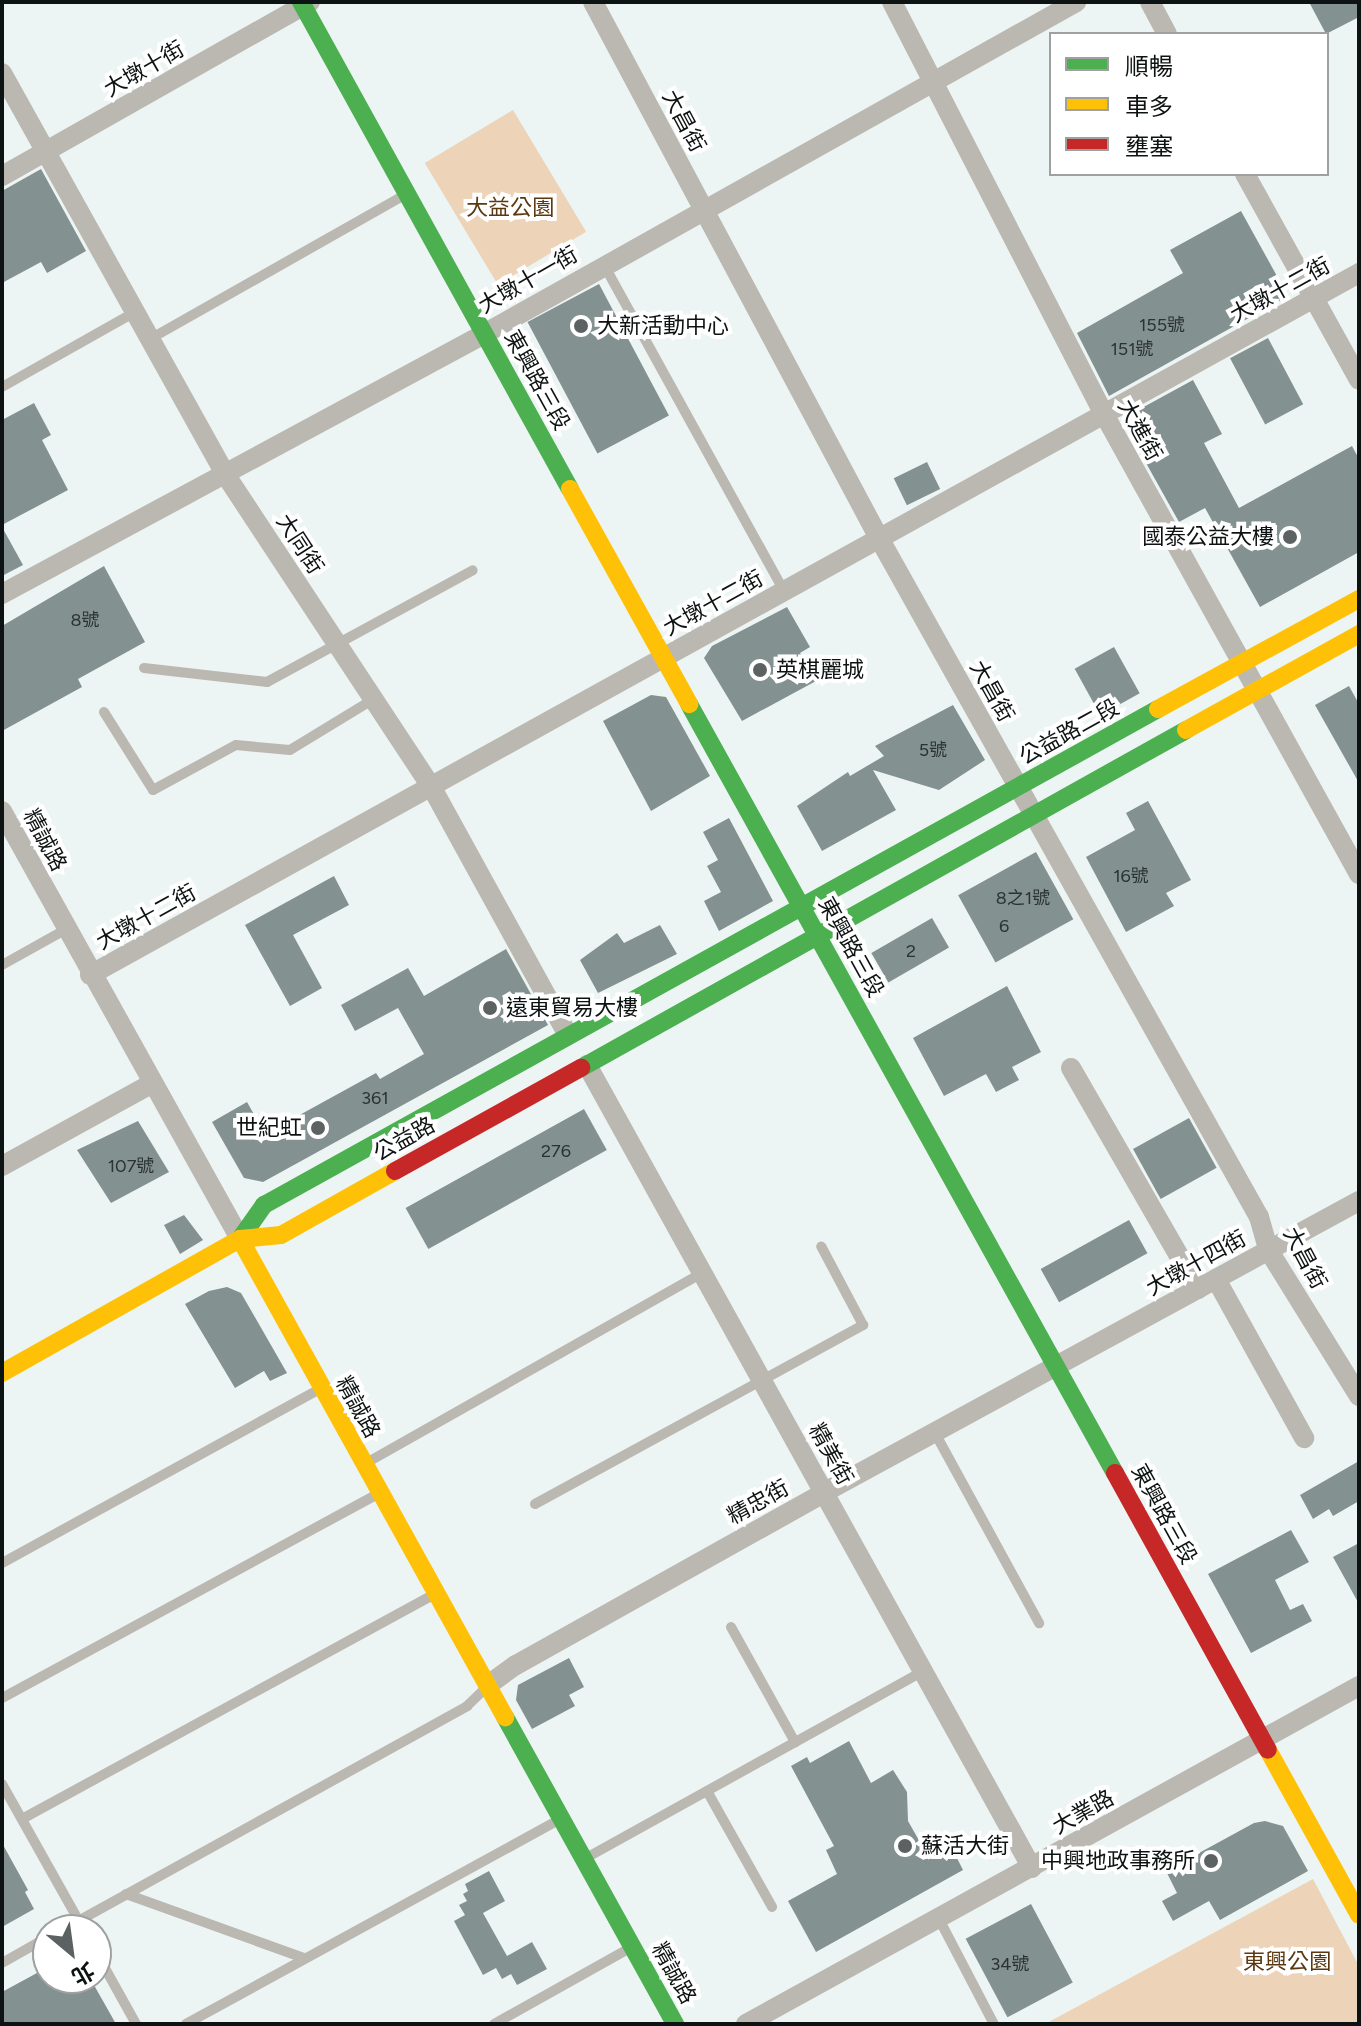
<!DOCTYPE html>
<meta charset="utf-8">
<style>
body{margin:0}
#map{position:relative;width:1361px;height:2026px;overflow:hidden;background:#ecf5f4;font-family:Figtree,"Noto Sans TC",sans-serif}
div>[style]{position:absolute}
.green>*{inset:0;background:#edd3b8;transform-origin:0 0}
.building>*{inset:0;background:#839190;transform-origin:0 0}
.lane>*{height:10px;margin:-5px;padding:0 5px;transform-origin:5px;border-radius:5px;background:#bbb8b2}
.street>*{height:20px;margin:-10px;padding:0 10px;transform-origin:10px;border-radius:10px;background:#bbb8b2}
.fast>*{height:18px;margin:-9px;padding:0 9px;transform-origin:9px;border-radius:9px;background:#4caf50}
.slow>*{height:18px;margin:-9px;padding:0 9px;transform-origin:9px;border-radius:9px;background:#ffc107}
.jam>*{height:18px;margin:-9px;padding:0 9px;transform-origin:9px;border-radius:9px;background:#c62828}
.dots>*{width:22px;height:22px;translate:-50% -50%;box-sizing:border-box;border:4px solid #fff;border-radius:50%}
span{translate:-50% -50%;white-space:nowrap;text-align:center;line-height:1.15;-webkit-text-stroke:8px #fff;paint-order:stroke}
.number-label{font-size:18px;color:#2a3232}
.number-label span{-webkit-text-stroke-width:0}
.street-label{font-size:22px;color:#0d1312}
.park-label{font-size:22px;color:#5c3811}
.poi-label{font-size:22px;color:#0d1312}
.left{translate:0 -50%;text-align:left}
.right{translate:-100% -50%;text-align:right}
.frame{position:absolute;inset:0;border:4px solid #0d1312;pointer-events:none}
.legend{position:absolute;left:1049px;top:32px;width:280px;height:144px;box-sizing:border-box;background:#fff;border:2px solid #9ea1a0;margin:0;padding:10px 14px;list-style:none;font-size:24px;color:#0d1312}
.legend li{display:flex;align-items:center;gap:16px;height:40px}
.legend b{width:40px;border:2px solid #9ea1a0}
.north{position:absolute;left:32px;top:1914px;width:80px;height:80px;box-sizing:border-box;background:#fff;border:2px solid #9ea1a0;border-radius:50%;rotate:151deg;font-size:22px;font-weight:700;line-height:32px;text-align:center;color:#0d1312}
.north::after{content:'';display:block;margin:auto;width:28px;height:36px;background:#5b6261;clip-path:polygon(50% 0,100% 100%,50% 72%,0 100%)}
</style>
<div id="map">
<div class="green">
<div style="left:513px;top:110px;width:142px;height:103px;rotate:59deg"></div>
<div style="clip-path:polygon(1313px 1879px,1359px 1966px,1359px 2024px,1045px 2024px)"></div>
</div>
<div class="building">
<div style="clip-path:polygon(1309px 2px,1359px 2px,1359px 17px,1326px 34px)"></div>
<div style="clip-path:polygon(41px 169px,86px 251px,47px 273px,41px 262px,2px 283px,2px 191px)"></div>
<div style="clip-path:polygon(1241px 211px,1288px 296px,1109px 396px,1077px 333px,1183px 273px,1170px 250px)"></div>
<div style="left:599px;top:284px;width:149px;height:81px;rotate:62deg"></div>
<div style="left:1268px;top:338px;width:75px;height:43px;rotate:62deg"></div>
<div style="clip-path:polygon(1193px 380px,1222px 434px,1204px 443px,1239px 508px,1352px 446px,1359px 459px,1359px 552px,1260px 607px,1205px 508px,1179px 522px,1127px 429px,1129px 415px)"></div>
<div style="clip-path:polygon(34px 403px,51px 435px,42px 440px,68px 490px,2px 525px,2px 420px)"></div>
<div style="left:927px;top:462px;width:30px;height:37px;rotate:64deg"></div>
<div style="clip-path:polygon(2px 527px,23px 565px,2px 576px)"></div>
<div style="clip-path:polygon(104px 566px,145px 642px,78px 679px,82px 687px,2px 731px,2px 626px)"></div>
<div style="clip-path:polygon(787px 607px,810px 647px,800px 653px,816px 681px,742px 721px,704px 658px,712px 646px)"></div>
<div style="left:1114px;top:647px;width:53px;height:45px;rotate:61deg"></div>
<div style="clip-path:polygon(1349px 686px,1359px 704px,1359px 783px,1315px 705px)"></div>
<div style="clip-path:polygon(651px 695px,666px 697px,710px 776px,651px 811px,603px 721px)"></div>
<div style="clip-path:polygon(953px 705px,985px 760px,939px 790px,873px 770px,896px 810px,822px 851px,797px 806px,848px 772px,850px 776px,884px 756px,875px 746px)"></div>
<div style="clip-path:polygon(1148px 801px,1191px 880px,1166px 893px,1174px 906px,1126px 932px,1086px 857px,1135px 830px,1126px 813px)"></div>
<div style="clip-path:polygon(729px 818px,773px 901px,719px 931px,704px 901px,721px 892px,707px 866px,718px 860px,703px 832px)"></div>
<div style="left:1036px;top:852px;width:77px;height:89px;rotate:61deg"></div>
<div style="clip-path:polygon(334px 876px,349px 905px,293px 935px,322px 988px,290px 1006px,245px 925px)"></div>
<div style="left:932px;top:918px;width:34px;height:70px;rotate:60deg"></div>
<div style="clip-path:polygon(660px 925px,677px 954px,598px 993px,580px 960px,617px 933px,624px 943px)"></div>
<div style="clip-path:polygon(506px 949px,548px 1025px,263px 1182px,244px 1178px,212px 1122px,247px 1102px,265px 1134px,376px 1073px,380px 1079px,424px 1054px,398px 1008px,355px 1031px,341px 1005px,408px 968px,424px 996px)"></div>
<div style="clip-path:polygon(1007px 986px,1041px 1052px,1012px 1067px,1019px 1080px,996px 1092px,986px 1074px,944px 1096px,913px 1038px)"></div>
<div style="left:584px;top:1109px;width:47px;height:204px;rotate:61deg"></div>
<div style="left:1189px;top:1118px;width:57px;height:64px;rotate:61deg"></div>
<div style="clip-path:polygon(138px 1121px,169px 1172px,111px 1203px,77px 1150px)"></div>
<div style="clip-path:polygon(184px 1215px,203px 1240px,180px 1254px,164px 1225px)"></div>
<div style="left:1129px;top:1220px;width:38px;height:101px;rotate:61deg"></div>
<div style="clip-path:polygon(227px 1287px,241px 1293px,287px 1373px,270px 1381px,264px 1371px,235px 1388px,185px 1304px,209px 1291px)"></div>
<div style="clip-path:polygon(1359px 1461px,1359px 1501px,1333px 1516px,1329px 1509px,1313px 1519px,1300px 1495px)"></div>
<div style="clip-path:polygon(1291px 1530px,1309px 1562px,1275px 1580px,1290px 1610px,1303px 1604px,1312px 1621px,1251px 1653px,1208px 1574px)"></div>
<div style="clip-path:polygon(1359px 1543px,1359px 1604px,1333px 1557px)"></div>
<div style="clip-path:polygon(569px 1658px,584px 1687px,569px 1695px,575px 1706px,532px 1729px,516px 1700px,518px 1685px)"></div>
<div style="clip-path:polygon(849px 1741px,871px 1783px,893px 1770px,907px 1792px,908px 1821px,925px 1851px,949px 1842px,963px 1870px,816px 1952px,788px 1901px,837px 1874px,826px 1850px,834px 1846px,791px 1766px,807px 1757px,810px 1763px)"></div>
<div style="clip-path:polygon(1265px 1821px,1283px 1826px,1308px 1871px,1220px 1920px,1209px 1901px,1173px 1921px,1162px 1901px,1177px 1893px,1166px 1871px,1254px 1823px)"></div>
<div style="clip-path:polygon(2px 1843px,28px 1890px,25px 1892px,34px 1909px,2px 1927px)"></div>
<div style="clip-path:polygon(489px 1871px,505px 1901px,483px 1913px,507px 1956px,532px 1942px,547px 1969px,517px 1985px,511px 1974px,502px 1979px,496px 1968px,483px 1975px,454px 1921px,465px 1915px,459px 1905px,467px 1901px,463px 1894px,468px 1891px,465px 1884px)"></div>
<div style="left:1031px;top:1904px;width:89px;height:74px;rotate:62deg"></div>
<div style="clip-path:polygon(48px 1967px,48px 1978px,90px 1978px,116px 2024px,2px 2024px,2px 1992px)"></div>
</div>
<div class="lane">
<div style="left:604px;top:265px;width:372px;rotate:61.1deg"></div>
<div style="left:150px;top:339px;width:294px;rotate:-29.5deg"></div>
<div style="left:2px;top:387px;width:153px;rotate:-29.4deg"></div>
<div style="left:144px;top:668px;width:124px;rotate:6.5deg"></div>
<div style="left:267px;top:682px;width:234px;rotate:-28.5deg"></div>
<div style="left:104px;top:712px;width:92px;rotate:57.9deg"></div>
<div style="left:153px;top:790px;width:94px;rotate:-28.5deg"></div>
<div style="left:236px;top:745px;width:54px;rotate:5.3deg"></div>
<div style="left:290px;top:750px;width:98px;rotate:-31.3deg"></div>
<div style="left:2px;top:965px;width:72px;rotate:-29.1deg"></div>
<div style="left:935px;top:1433px;width:217px;rotate:61.3deg"></div>
<div style="left:368px;top:1462px;width:386px;rotate:-29.5deg"></div>
<div style="left:535px;top:1504px;width:374px;rotate:-28.6deg"></div>
<div style="left:863px;top:1325px;width:89px;rotate:-118deg"></div>
<div style="left:2px;top:1563px;width:362px;rotate:-28.7deg"></div>
<div style="left:731px;top:1627px;width:132px;rotate:60.9deg"></div>
<div style="left:2px;top:1698px;width:427px;rotate:-28.5deg"></div>
<div style="left:2px;top:1784px;width:167px;rotate:60.7deg"></div>
<div style="left:707px;top:1791px;width:133px;rotate:60.7deg"></div>
<div style="left:22px;top:1819px;width:469px;rotate:-28.6deg"></div>
<div style="left:586px;top:1858px;width:385px;rotate:-29deg"></div>
<div style="left:126px;top:1894px;width:189px;rotate:19.8deg"></div>
<div style="left:939px;top:1919px;width:119px;rotate:62.4deg"></div>
<div style="left:62px;top:1930px;width:463px;rotate:-28.9deg"></div>
<div style="left:467px;top:1706px;width:28px;rotate:-44deg"></div>
<div style="left:96px;top:1952px;width:82px;rotate:60.9deg"></div>
<div style="left:2px;top:1963px;width:53px;rotate:-29.5deg"></div>
<div style="left:186px;top:2024px;width:426px;rotate:-28.7deg"></div>
<div style="left:494px;top:2024px;width:156px;rotate:-29.2deg"></div>
</div>
<div class="street">
<div style="left:593px;top:2px;width:608px;rotate:61.92deg"></div>
<div style="left:879px;top:538px;width:778px;rotate:60.77deg"></div>
<div style="left:1259px;top:1217px;width:35px;rotate:74deg"></div>
<div style="left:1269px;top:1251px;width:171px;rotate:58.2deg"></div>
<div style="left:892px;top:2px;width:463px;rotate:62.8deg"></div>
<div style="left:1104px;top:414px;width:526px;rotate:61deg"></div>
<div style="left:1150px;top:2px;width:36px;rotate:62deg"></div>
<div style="left:2px;top:73px;width:459px;rotate:60.9deg"></div>
<div style="left:225px;top:474px;width:374px;rotate:56.6deg"></div>
<div style="left:431px;top:786px;width:284px;rotate:61.2deg"></div>
<div style="left:1245px;top:174px;width:235px;rotate:61deg"></div>
<div style="left:2px;top:176px;width:354px;rotate:-29.5deg"></div>
<div style="left:2px;top:594px;width:548px;rotate:-28.34deg"></div>
<div style="left:484px;top:334px;width:679px;rotate:-29.28deg"></div>
<div style="left:2px;top:811px;width:490px;rotate:60.9deg"></div>
<div style="left:90px;top:975px;width:1450px;rotate:-28.95deg"></div>
<div style="left:587px;top:1065px;width:918px;rotate:61.01deg"></div>
<div style="left:1071px;top:1068px;width:255px;rotate:60.1deg"></div>
<div style="left:2px;top:1166px;width:170px;rotate:-28.8deg"></div>
<div style="left:1216px;top:1279px;width:182px;rotate:61deg"></div>
<div style="left:488px;top:1685px;width:34px;rotate:-36deg"></div>
<div style="left:516px;top:1665px;width:354px;rotate:-29.2deg"></div>
<div style="left:825px;top:1492px;width:608px;rotate:-28.59deg"></div>
<div style="left:746px;top:2024px;width:700px;rotate:-28.87deg"></div>
</div>
<div class="fast">
<div style="left:301px;top:2px;width:556px;rotate:61.09deg"></div>
<div style="left:689px;top:704px;width:879px;rotate:61.02deg"></div>
<div style="left:581px;top:1068px;width:693px;rotate:-29.19deg"></div>
<div style="left:240px;top:1239px;width:42px;rotate:-54.8deg"></div>
<div style="left:264px;top:1205px;width:1022px;rotate:-29.02deg"></div>
<div style="left:505px;top:1717px;width:351px;rotate:61deg"></div>
</div>
<div class="slow">
<div style="left:570px;top:489px;width:246px;rotate:61deg"></div>
<div style="left:1158px;top:709px;width:229px;rotate:-28.7deg"></div>
<div style="left:1186px;top:730px;width:198px;rotate:-29deg"></div>
<div style="left:240px;top:1239px;width:547px;rotate:61deg"></div>
<div style="left:2px;top:1373px;width:273px;rotate:-29.4deg"></div>
<div style="left:240px;top:1239px;width:41px;rotate:-5.6deg"></div>
<div style="left:281px;top:1235px;width:131px;rotate:-29.3deg"></div>
<div style="left:1268px;top:1750px;width:188px;rotate:61.1deg"></div>
</div>
<div class="jam">
<div style="left:395px;top:1171px;width:213px;rotate:-29deg"></div>
<div style="left:1115px;top:1473px;width:316px;rotate:61.1deg"></div>
</div>
<div class="dots">
<div style="left:581px;top:326px;background:#5b6261"></div>
<div style="left:1290px;top:537px;background:#5b6261"></div>
<div style="left:760px;top:670px;background:#5b6261"></div>
<div style="left:490px;top:1008px;background:#5b6261"></div>
<div style="left:318px;top:1128px;background:#5b6261"></div>
<div style="left:905px;top:1846px;background:#5b6261"></div>
<div style="left:1211px;top:1861px;background:#5b6261"></div>
</div>
<div class="number-label">
<span style="left:1162px;top:325px">155號</span>
<span style="left:1132px;top:349px">151號</span>
<span style="left:85px;top:620px">8號</span>
<span style="left:933px;top:750px">5號</span>
<span style="left:1131px;top:876px">16號</span>
<span style="left:1023px;top:898px">8之1號</span>
<span style="left:1004px;top:926px">6</span>
<span style="left:911px;top:951px">2</span>
<span style="left:375px;top:1098px">361</span>
<span style="left:556px;top:1151px">276</span>
<span style="left:131px;top:1166px">107號</span>
<span style="left:1010px;top:1964px">34號</span>
</div>
<div class="street-label">
<span style="left:144px;top:69px;rotate:-30deg">大墩十街</span>
<span style="left:684px;top:121px;rotate:62deg">大昌街</span>
<span style="left:528px;top:280px;rotate:-30deg">大墩十一街</span>
<span style="left:1280px;top:290px;rotate:-29deg">大墩十二街</span>
<span style="left:537px;top:380px;rotate:61deg">東興路三段</span>
<span style="left:1140px;top:430px;rotate:61deg">大進街</span>
<span style="left:300px;top:544px;rotate:57deg">大同街</span>
<span style="left:713px;top:603px;rotate:-29deg">大墩十二街</span>
<span style="left:992px;top:691px;rotate:61deg">大昌街</span>
<span style="left:1069px;top:732px;rotate:-29deg">公益路二段</span>
<span style="left:45px;top:840px;rotate:62deg">精誠路</span>
<span style="left:146px;top:917px;rotate:-29deg">大墩十二街</span>
<span style="left:851px;top:947px;rotate:61deg">東興路三段</span>
<span style="left:404px;top:1139px;rotate:-29deg">公益路</span>
<span style="left:1305px;top:1258px;rotate:62deg">大昌街</span>
<span style="left:1196px;top:1263px;rotate:-29deg">大墩十四街</span>
<span style="left:358px;top:1407px;rotate:61deg">精誠路</span>
<span style="left:831px;top:1454px;rotate:61deg">精美街</span>
<span style="left:758px;top:1502px;rotate:-29deg">精忠街</span>
<span style="left:1164px;top:1514px;rotate:61deg">東興路三段</span>
<span style="left:1083px;top:1812px;rotate:-29deg">大業路</span>
<span style="left:674px;top:1973px;rotate:61deg">精誠路</span>
</div>
<div class="park-label">
<span style="left:510px;top:208px">大益公園</span>
<span style="left:1287px;top:1962px">東興公園</span>
</div>
<div class="poi-label">
<span class="left" style="left:597px;top:326px">大新活動中心</span>
<span class="right" style="left:1274px;top:537px">國泰公益大樓</span>
<span class="left" style="left:776px;top:670px">英棋麗城</span>
<span class="left" style="left:506px;top:1008px">遠東貿易大樓</span>
<span class="right" style="left:302px;top:1128px">世紀虹</span>
<span class="left" style="left:921px;top:1846px">蘇活大街</span>
<span class="right" style="left:1195px;top:1861px">中興地政事務所</span>
</div>
<div class="frame"></div>
<ul class="legend">
<li><b style="height:10px;background:#4caf50"></b>順暢</li>
<li><b style="height:10px;background:#ffc107"></b>車多</li>
<li><b style="height:10px;background:#c62828"></b>壅塞</li>
</ul>
<div class="north">北</div>
</div>
